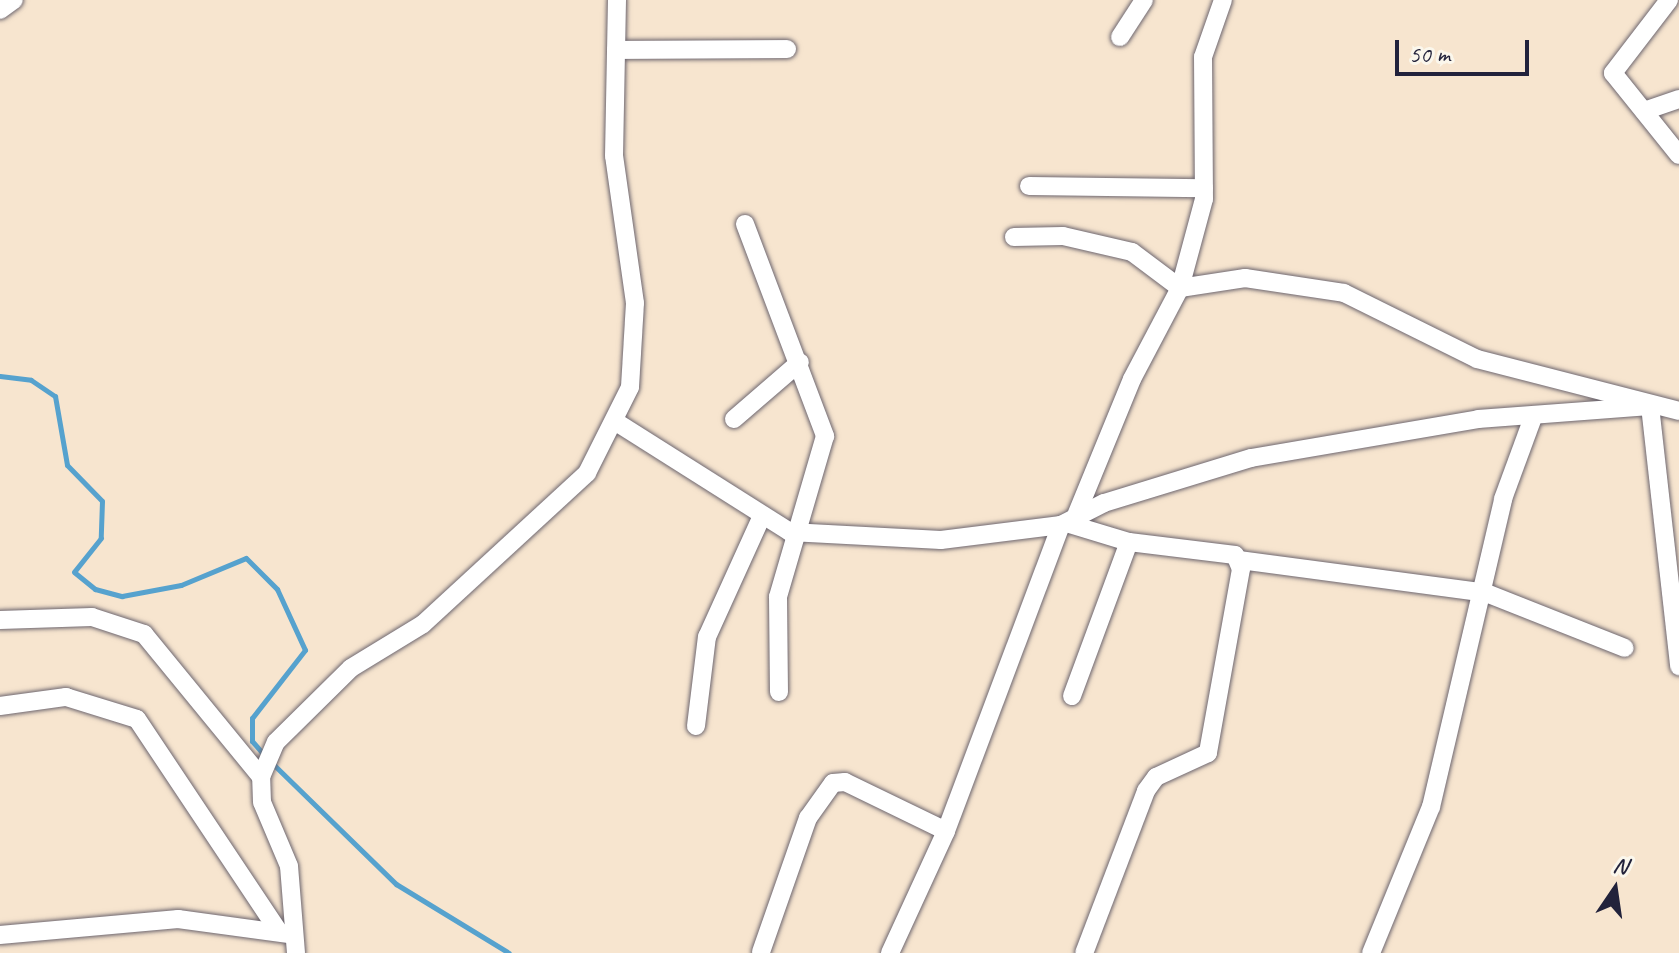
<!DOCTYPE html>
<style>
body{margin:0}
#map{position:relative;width:1679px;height:953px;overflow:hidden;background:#f7e5cf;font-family:Caveat,sans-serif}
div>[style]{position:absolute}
.stream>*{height:5px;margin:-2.5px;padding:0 2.5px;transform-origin:2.5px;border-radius:2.5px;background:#56a2ce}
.roads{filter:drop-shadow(0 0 2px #6d666f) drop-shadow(0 0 2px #6d666f)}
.minor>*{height:18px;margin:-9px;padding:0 9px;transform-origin:9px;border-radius:9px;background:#fff}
span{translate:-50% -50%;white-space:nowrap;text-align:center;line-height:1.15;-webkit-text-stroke:8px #fbf7ec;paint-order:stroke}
.north{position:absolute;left:1575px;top:849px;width:80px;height:80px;-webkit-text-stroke:6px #fbf7ec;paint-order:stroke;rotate:13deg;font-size:22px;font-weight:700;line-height:32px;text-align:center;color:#22223b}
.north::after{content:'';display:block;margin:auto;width:28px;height:36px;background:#22223b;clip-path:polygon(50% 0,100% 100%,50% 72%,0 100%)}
.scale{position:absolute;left:1395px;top:40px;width:134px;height:36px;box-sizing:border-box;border:4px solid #22223b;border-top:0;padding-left:10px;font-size:24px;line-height:28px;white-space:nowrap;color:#22223b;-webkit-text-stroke:6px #fbf7ec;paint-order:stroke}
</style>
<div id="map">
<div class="stream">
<div style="left:0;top:376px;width:31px;rotate:7deg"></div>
<div style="left:31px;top:380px;width:29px;rotate:34deg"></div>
<div style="left:55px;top:396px;width:70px;rotate:80.1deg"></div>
<div style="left:67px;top:465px;width:50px;rotate:45.8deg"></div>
<div style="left:102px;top:501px;width:37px;rotate:92deg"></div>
<div style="left:101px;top:538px;width:43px;rotate:128.5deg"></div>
<div style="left:74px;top:572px;width:27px;rotate:39deg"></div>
<div style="left:95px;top:589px;width:28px;rotate:15deg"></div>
<div style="left:122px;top:596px;width:60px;rotate:-10.6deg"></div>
<div style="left:181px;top:585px;width:70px;rotate:-22.6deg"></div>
<div style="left:246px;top:558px;width:44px;rotate:45deg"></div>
<div style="left:277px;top:589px;width:67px;rotate:65.3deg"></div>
<div style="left:305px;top:650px;width:86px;rotate:127.9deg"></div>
<div style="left:252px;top:718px;width:23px;rotate:90deg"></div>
<div style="left:252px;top:741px;width:21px;rotate:49deg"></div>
<div style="left:273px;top:764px;width:172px;rotate:44.3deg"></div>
<div style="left:396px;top:884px;width:132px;rotate:31.4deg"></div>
</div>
<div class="roads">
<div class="minor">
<div style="left:1669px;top:0;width:92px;rotate:127.5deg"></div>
<div style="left:1613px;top:73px;width:105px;rotate:51.2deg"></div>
<div style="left:0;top:10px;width:17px;rotate:-36deg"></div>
<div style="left:1120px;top:37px;width:44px;rotate:-57deg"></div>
<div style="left:616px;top:50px;width:171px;rotate:-0.3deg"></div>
<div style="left:1644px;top:111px;width:37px;rotate:-19deg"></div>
<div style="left:1029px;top:186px;width:175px;rotate:0.7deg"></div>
<div style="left:745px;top:224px;width:227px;rotate:69.3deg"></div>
<div style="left:825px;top:436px;width:168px;rotate:106.3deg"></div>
<div style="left:778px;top:597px;width:95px;rotate:89.4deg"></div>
<div style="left:1014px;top:237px;width:49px;rotate:-1.2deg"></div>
<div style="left:1063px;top:236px;width:71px;rotate:13.1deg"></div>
<div style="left:1132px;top:252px;width:60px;rotate:36.9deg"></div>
<div style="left:1180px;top:288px;width:66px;rotate:-8.7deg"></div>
<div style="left:1245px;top:278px;width:100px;rotate:8.6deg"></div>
<div style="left:1344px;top:293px;width:148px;rotate:26.4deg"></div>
<div style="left:1477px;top:359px;width:209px;rotate:14.4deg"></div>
<div style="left:1650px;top:406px;width:262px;rotate:83.6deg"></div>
<div style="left:734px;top:419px;width:87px;rotate:-40.8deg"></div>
<div style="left:616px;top:422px;width:206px;rotate:32.3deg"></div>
<div style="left:790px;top:532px;width:151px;rotate:3deg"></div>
<div style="left:941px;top:540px;width:121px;rotate:-7.1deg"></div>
<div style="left:1061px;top:525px;width:48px;rotate:-27.1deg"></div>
<div style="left:1104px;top:503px;width:154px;rotate:-17deg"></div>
<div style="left:1251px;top:458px;width:230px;rotate:-9.7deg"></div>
<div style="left:1478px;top:419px;width:172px;rotate:-4.3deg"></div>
<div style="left:1075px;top:518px;width:150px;rotate:-67.7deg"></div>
<div style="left:1132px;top:379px;width:103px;rotate:-62.2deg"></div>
<div style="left:1180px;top:288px;width:92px;rotate:-74.9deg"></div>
<div style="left:1204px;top:199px;width:142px;rotate:-90.4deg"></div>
<div style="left:1203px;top:57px;width:60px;rotate:-70.7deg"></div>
<div style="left:1066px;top:523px;width:66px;rotate:16.8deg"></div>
<div style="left:1129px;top:542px;width:107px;rotate:7deg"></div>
<div style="left:1235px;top:555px;width:15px;rotate:67deg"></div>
<div style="left:1241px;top:569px;width:187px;rotate:100.2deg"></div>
<div style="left:1208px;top:753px;width:57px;rotate:155.2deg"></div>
<div style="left:1156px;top:777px;width:17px;rotate:126deg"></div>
<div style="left:1146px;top:791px;width:173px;rotate:110.9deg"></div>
<div style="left:1240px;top:560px;width:248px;rotate:7.6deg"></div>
<div style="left:1486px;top:593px;width:149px;rotate:21.6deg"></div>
<div style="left:0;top:620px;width:92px;rotate:-1.9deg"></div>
<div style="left:92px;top:617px;width:55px;rotate:18.1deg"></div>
<div style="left:144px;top:634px;width:185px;rotate:50.7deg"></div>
<div style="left:1072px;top:696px;width:164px;rotate:-69.7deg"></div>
<div style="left:0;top:706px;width:67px;rotate:-7.8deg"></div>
<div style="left:66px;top:697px;width:74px;rotate:17.2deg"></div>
<div style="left:137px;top:719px;width:256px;rotate:56.3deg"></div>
<div style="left:696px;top:726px;width:90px;rotate:-83deg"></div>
<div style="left:707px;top:637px;width:131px;rotate:-65.6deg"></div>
<div style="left:0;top:935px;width:179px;rotate:-5.1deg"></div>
<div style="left:178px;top:919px;width:110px;rotate:7.8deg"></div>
<div style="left:761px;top:952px;width:142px;rotate:-70.7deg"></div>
<div style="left:808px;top:818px;width:43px;rotate:-54.5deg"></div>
<div style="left:833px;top:783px;width:12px;rotate:-5deg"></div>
<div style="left:845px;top:782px;width:112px;rotate:25.9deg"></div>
<div style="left:296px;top:953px;width:87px;rotate:-94.6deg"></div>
<div style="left:289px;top:866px;width:69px;rotate:-112.9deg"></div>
<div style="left:262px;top:802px;width:25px;rotate:-92deg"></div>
<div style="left:261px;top:777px;width:38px;rotate:-67deg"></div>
<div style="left:276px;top:742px;width:105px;rotate:-44.6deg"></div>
<div style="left:351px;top:668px;width:84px;rotate:-31.4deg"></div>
<div style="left:423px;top:624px;width:223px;rotate:-42.6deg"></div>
<div style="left:587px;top:473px;width:96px;rotate:-63.4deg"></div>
<div style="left:630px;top:387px;width:84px;rotate:-86.6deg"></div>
<div style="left:635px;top:303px;width:148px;rotate:-98.1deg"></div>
<div style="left:614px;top:156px;width:156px;rotate:-88.9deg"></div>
<div style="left:890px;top:953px;width:134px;rotate:-65.3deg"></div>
<div style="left:946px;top:831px;width:327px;rotate:-69.4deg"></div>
<div style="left:1371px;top:953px;width:158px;rotate:-67.7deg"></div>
<div style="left:1431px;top:807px;width:316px;rotate:-76.8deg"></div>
<div style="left:1503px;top:499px;width:84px;rotate:-69.8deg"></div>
</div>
</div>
<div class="north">N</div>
<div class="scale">50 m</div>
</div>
